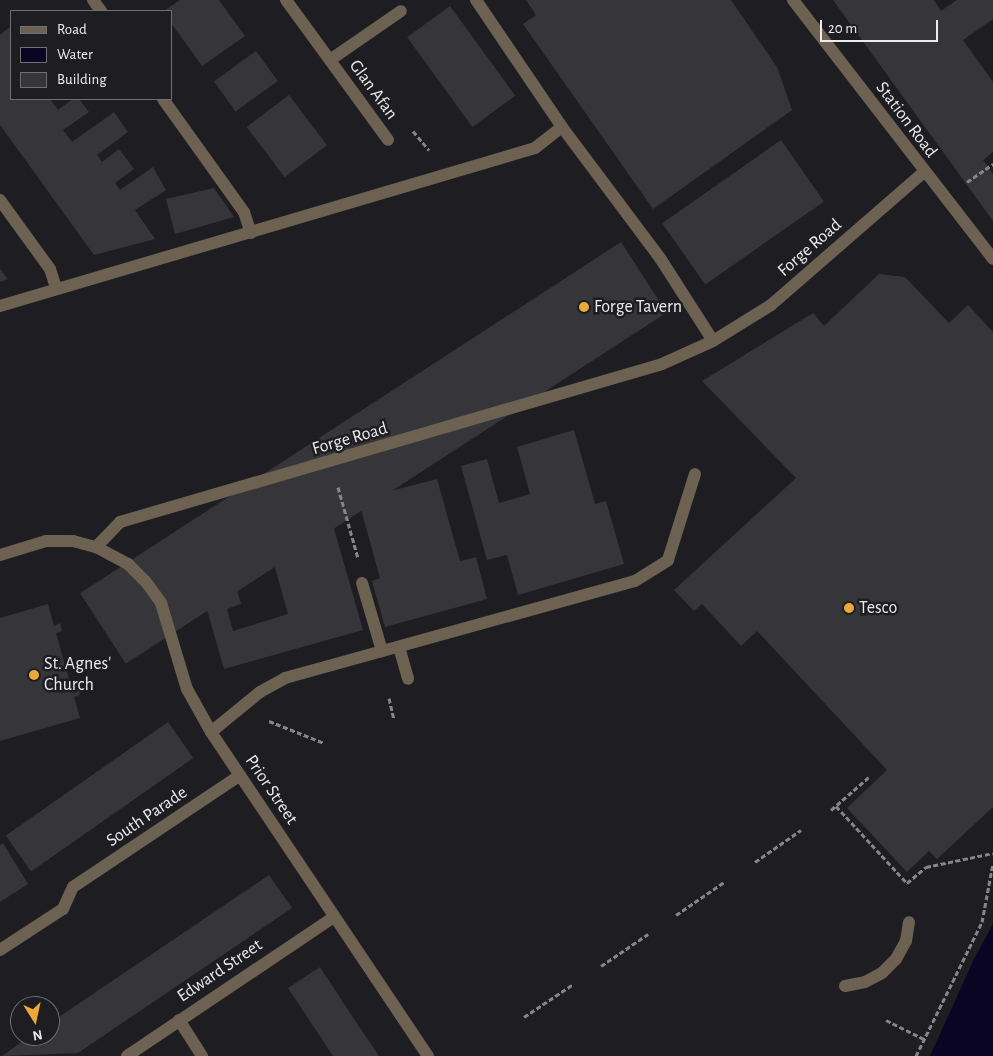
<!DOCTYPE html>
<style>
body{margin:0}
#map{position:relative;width:993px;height:1056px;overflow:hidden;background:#1e1e22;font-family:"Alegreya Sans",sans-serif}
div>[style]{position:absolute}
.water>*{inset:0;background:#0b0524}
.building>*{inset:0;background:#36363a;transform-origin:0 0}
.path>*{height:3px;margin-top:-1.5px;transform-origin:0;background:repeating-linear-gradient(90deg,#868689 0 5px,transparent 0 7.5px)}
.minor>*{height:12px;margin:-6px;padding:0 6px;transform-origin:6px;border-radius:6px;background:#6d6152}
.dots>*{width:14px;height:14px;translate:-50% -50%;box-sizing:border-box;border:2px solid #1e1e22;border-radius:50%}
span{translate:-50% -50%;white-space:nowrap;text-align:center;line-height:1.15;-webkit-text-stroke:5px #1e1e22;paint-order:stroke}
.street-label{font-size:18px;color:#ececef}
.poi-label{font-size:18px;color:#ececef}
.left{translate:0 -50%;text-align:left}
.legend{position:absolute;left:10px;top:10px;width:162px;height:90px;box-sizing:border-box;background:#1e1e22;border:1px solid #707074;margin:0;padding:6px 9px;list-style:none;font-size:15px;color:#ececef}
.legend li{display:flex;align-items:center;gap:10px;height:25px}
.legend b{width:25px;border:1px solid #707074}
.north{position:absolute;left:10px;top:996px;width:50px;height:50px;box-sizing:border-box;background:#1e1e22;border:1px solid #707074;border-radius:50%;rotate:170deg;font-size:14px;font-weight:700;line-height:20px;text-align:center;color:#ececef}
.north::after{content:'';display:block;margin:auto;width:18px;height:22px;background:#eaaa39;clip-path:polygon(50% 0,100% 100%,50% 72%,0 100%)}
.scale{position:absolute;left:820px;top:20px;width:118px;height:22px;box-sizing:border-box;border:2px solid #ececef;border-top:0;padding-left:6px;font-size:15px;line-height:18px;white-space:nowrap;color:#ececef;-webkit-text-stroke:4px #1e1e22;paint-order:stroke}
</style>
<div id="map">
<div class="water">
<div style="clip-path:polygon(993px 924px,993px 1056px,930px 1056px,974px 959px)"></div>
</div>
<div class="building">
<div style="clip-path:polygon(180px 0,219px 0,245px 36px,202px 66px,171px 23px,171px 11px,164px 11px)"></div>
<div style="clip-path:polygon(526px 0,731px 0,777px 67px,792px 110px,653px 209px,523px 24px,536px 15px)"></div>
<div style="clip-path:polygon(833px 0,934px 0,941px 11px,957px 0,993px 0,993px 19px,963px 40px,993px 82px,993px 152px,983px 160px,993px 174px,993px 221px)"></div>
<div style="left:450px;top:6px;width:111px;height:53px;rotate:54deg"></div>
<div style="clip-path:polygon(11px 26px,11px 99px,50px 99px,58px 110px,73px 99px,79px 99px,89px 112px,63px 130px,72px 142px,114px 112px,128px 132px,97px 155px,102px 162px,119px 149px,134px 169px,115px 183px,120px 190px,153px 167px,166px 190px,135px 210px,155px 239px,94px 255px,0 125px,0 35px)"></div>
<div style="left:256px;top:51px;width:37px;height:52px;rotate:54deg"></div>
<div style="left:289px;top:95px;width:63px;height:53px;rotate:53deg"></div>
<div style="left:781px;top:140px;width:75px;height:145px;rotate:55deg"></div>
<div style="clip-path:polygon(214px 188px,234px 217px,175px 234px,166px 199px)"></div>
<div style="left:621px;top:242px;width:84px;height:645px;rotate:57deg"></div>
<div style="clip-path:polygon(0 269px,8px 279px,0 282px)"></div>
<div style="clip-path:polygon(879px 274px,905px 277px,949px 323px,968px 305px,993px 332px,993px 807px,937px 859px,929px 851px,907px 872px,847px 808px,887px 770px,757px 631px,741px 646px,702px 604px,694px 611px,674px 590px,796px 478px,702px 381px,813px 313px,824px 326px)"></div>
<div style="clip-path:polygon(574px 430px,595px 504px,606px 501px,624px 564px,518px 595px,507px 555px,487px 560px,461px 466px,487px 459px,499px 503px,530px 494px,517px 447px)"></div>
<div style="clip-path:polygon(437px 479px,460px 561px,476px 557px,487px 599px,385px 627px,372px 581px,380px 578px,356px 491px,380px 485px,383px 493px)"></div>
<div style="clip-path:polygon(evenodd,325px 497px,363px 630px,224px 669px,186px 537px,325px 497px,272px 557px,288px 614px,233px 631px,227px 609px,241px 604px,234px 579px,266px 571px,263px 560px,272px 557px)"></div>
<div style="clip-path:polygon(48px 604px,54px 626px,60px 623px,62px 631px,56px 633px,72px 690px,78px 688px,80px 695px,74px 697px,80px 718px,0 741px,0 618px)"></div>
<div style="left:168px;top:722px;width:44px;height:198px;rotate:55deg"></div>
<div style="clip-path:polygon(3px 843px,28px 884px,0 902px,0 845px)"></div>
<div style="clip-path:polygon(269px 875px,292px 908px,78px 1053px,2px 1056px,30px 1036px,50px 1036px,50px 1023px)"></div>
<div style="clip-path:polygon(320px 967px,356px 1022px,379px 1056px,333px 1056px,288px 988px)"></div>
</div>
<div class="path">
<div style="left:413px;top:131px;width:25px;rotate:50deg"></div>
<div style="left:967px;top:182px;width:32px;rotate:-35deg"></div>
<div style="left:338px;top:487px;width:74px;rotate:74.3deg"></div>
<div style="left:389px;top:698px;width:22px;rotate:77deg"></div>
<div style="left:269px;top:721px;width:59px;rotate:21.8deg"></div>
<div style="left:836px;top:806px;width:105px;rotate:47.3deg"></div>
<div style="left:907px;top:883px;width:25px;rotate:-40deg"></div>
<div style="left:926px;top:867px;width:68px;rotate:-11.8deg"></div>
<div style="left:831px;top:810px;width:50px;rotate:-41deg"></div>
<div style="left:755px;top:862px;width:56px;rotate:-34.8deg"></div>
<div style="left:676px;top:915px;width:58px;rotate:-34.5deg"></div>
<div style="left:601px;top:966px;width:57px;rotate:-34.2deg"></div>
<div style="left:524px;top:1017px;width:58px;rotate:-33.7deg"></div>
<div style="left:886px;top:1020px;width:42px;rotate:26.6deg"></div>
<div style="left:916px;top:1056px;width:149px;rotate:-63.8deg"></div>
<div style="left:982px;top:922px;width:60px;rotate:-79.4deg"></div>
</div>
<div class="minor">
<div style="left:93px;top:0;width:14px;rotate:54deg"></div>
<div style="left:286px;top:0;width:173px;rotate:53.9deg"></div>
<div style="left:476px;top:0;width:153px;rotate:55.9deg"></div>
<div style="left:562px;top:127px;width:164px;rotate:53.2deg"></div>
<div style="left:660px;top:258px;width:98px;rotate:57.4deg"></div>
<div style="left:793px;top:0;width:327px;rotate:52.3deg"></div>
<div style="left:330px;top:60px;width:86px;rotate:-34.6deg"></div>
<div style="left:163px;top:99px;width:139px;rotate:54.4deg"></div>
<div style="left:244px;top:212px;width:22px;rotate:72deg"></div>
<div style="left:0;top:200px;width:85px;rotate:54.1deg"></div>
<div style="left:50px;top:269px;width:20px;rotate:72deg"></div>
<div style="left:0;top:306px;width:558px;rotate:-16.45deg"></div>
<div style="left:535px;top:148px;width:34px;rotate:-38deg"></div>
<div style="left:96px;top:547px;width:35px;rotate:-46deg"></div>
<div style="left:120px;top:522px;width:565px;rotate:-16.25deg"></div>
<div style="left:662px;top:364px;width:56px;rotate:-24.3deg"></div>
<div style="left:713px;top:341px;width:68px;rotate:-31.8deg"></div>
<div style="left:771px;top:305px;width:203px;rotate:-41deg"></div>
<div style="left:0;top:555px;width:48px;rotate:-16.9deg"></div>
<div style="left:46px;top:541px;width:27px"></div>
<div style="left:73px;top:541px;width:24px;rotate:15deg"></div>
<div style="left:96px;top:547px;width:36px;rotate:28deg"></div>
<div style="left:128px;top:564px;width:25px;rotate:45deg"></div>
<div style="left:146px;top:582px;width:26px;rotate:54deg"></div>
<div style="left:161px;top:603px;width:90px;rotate:73.2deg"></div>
<div style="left:187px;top:689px;width:49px;rotate:60.8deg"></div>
<div style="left:211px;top:732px;width:390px;rotate:56.2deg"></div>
<div style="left:362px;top:583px;width:71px;rotate:73.6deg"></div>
<div style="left:399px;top:647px;width:33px;rotate:74deg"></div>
<div style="left:211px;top:732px;width:63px;rotate:-39.2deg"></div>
<div style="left:260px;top:692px;width:29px;rotate:-29deg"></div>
<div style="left:285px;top:678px;width:363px;rotate:-15.5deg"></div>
<div style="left:635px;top:581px;width:39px;rotate:-32deg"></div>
<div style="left:668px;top:560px;width:90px;rotate:-72.6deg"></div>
<div style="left:0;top:950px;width:75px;rotate:-33.1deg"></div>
<div style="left:63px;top:909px;width:24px;rotate:-66deg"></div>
<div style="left:73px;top:887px;width:201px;rotate:-33.8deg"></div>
<div style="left:845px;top:986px;width:20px;rotate:-11deg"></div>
<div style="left:865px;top:982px;width:19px;rotate:-28deg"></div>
<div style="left:882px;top:973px;width:20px;rotate:-45deg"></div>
<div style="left:896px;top:959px;width:21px;rotate:-61deg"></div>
<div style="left:906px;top:941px;width:19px;rotate:-81deg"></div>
<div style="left:179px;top:1020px;width:43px;rotate:57.4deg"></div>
<div style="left:127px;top:1056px;width:249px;rotate:-33.9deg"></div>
</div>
<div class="dots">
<div style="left:584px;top:307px;background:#eaaa39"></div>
<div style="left:849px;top:608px;background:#eaaa39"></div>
<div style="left:34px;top:675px;background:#eaaa39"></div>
</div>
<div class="street-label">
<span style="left:373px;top:90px;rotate:54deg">Glan Afan</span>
<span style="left:906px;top:120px;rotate:53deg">Station Road</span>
<span style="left:810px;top:248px;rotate:-41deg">Forge Road</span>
<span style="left:350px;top:439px;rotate:-16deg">Forge Road</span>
<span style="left:271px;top:790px;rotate:56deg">Prior Street</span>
<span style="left:147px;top:817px;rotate:-34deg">South Parade</span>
<span style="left:220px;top:971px;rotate:-34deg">Edward Street</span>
</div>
<div class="poi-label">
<span class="left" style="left:594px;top:307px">Forge Tavern</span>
<span class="left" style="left:859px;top:608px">Tesco</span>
<span class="left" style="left:44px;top:675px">St. Agnes'<br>Church</span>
</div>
<ul class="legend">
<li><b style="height:6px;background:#6d6152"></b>Road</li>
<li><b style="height:14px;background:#0b0524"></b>Water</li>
<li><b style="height:14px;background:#36363a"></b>Building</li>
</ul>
<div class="north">N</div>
<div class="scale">20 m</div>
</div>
